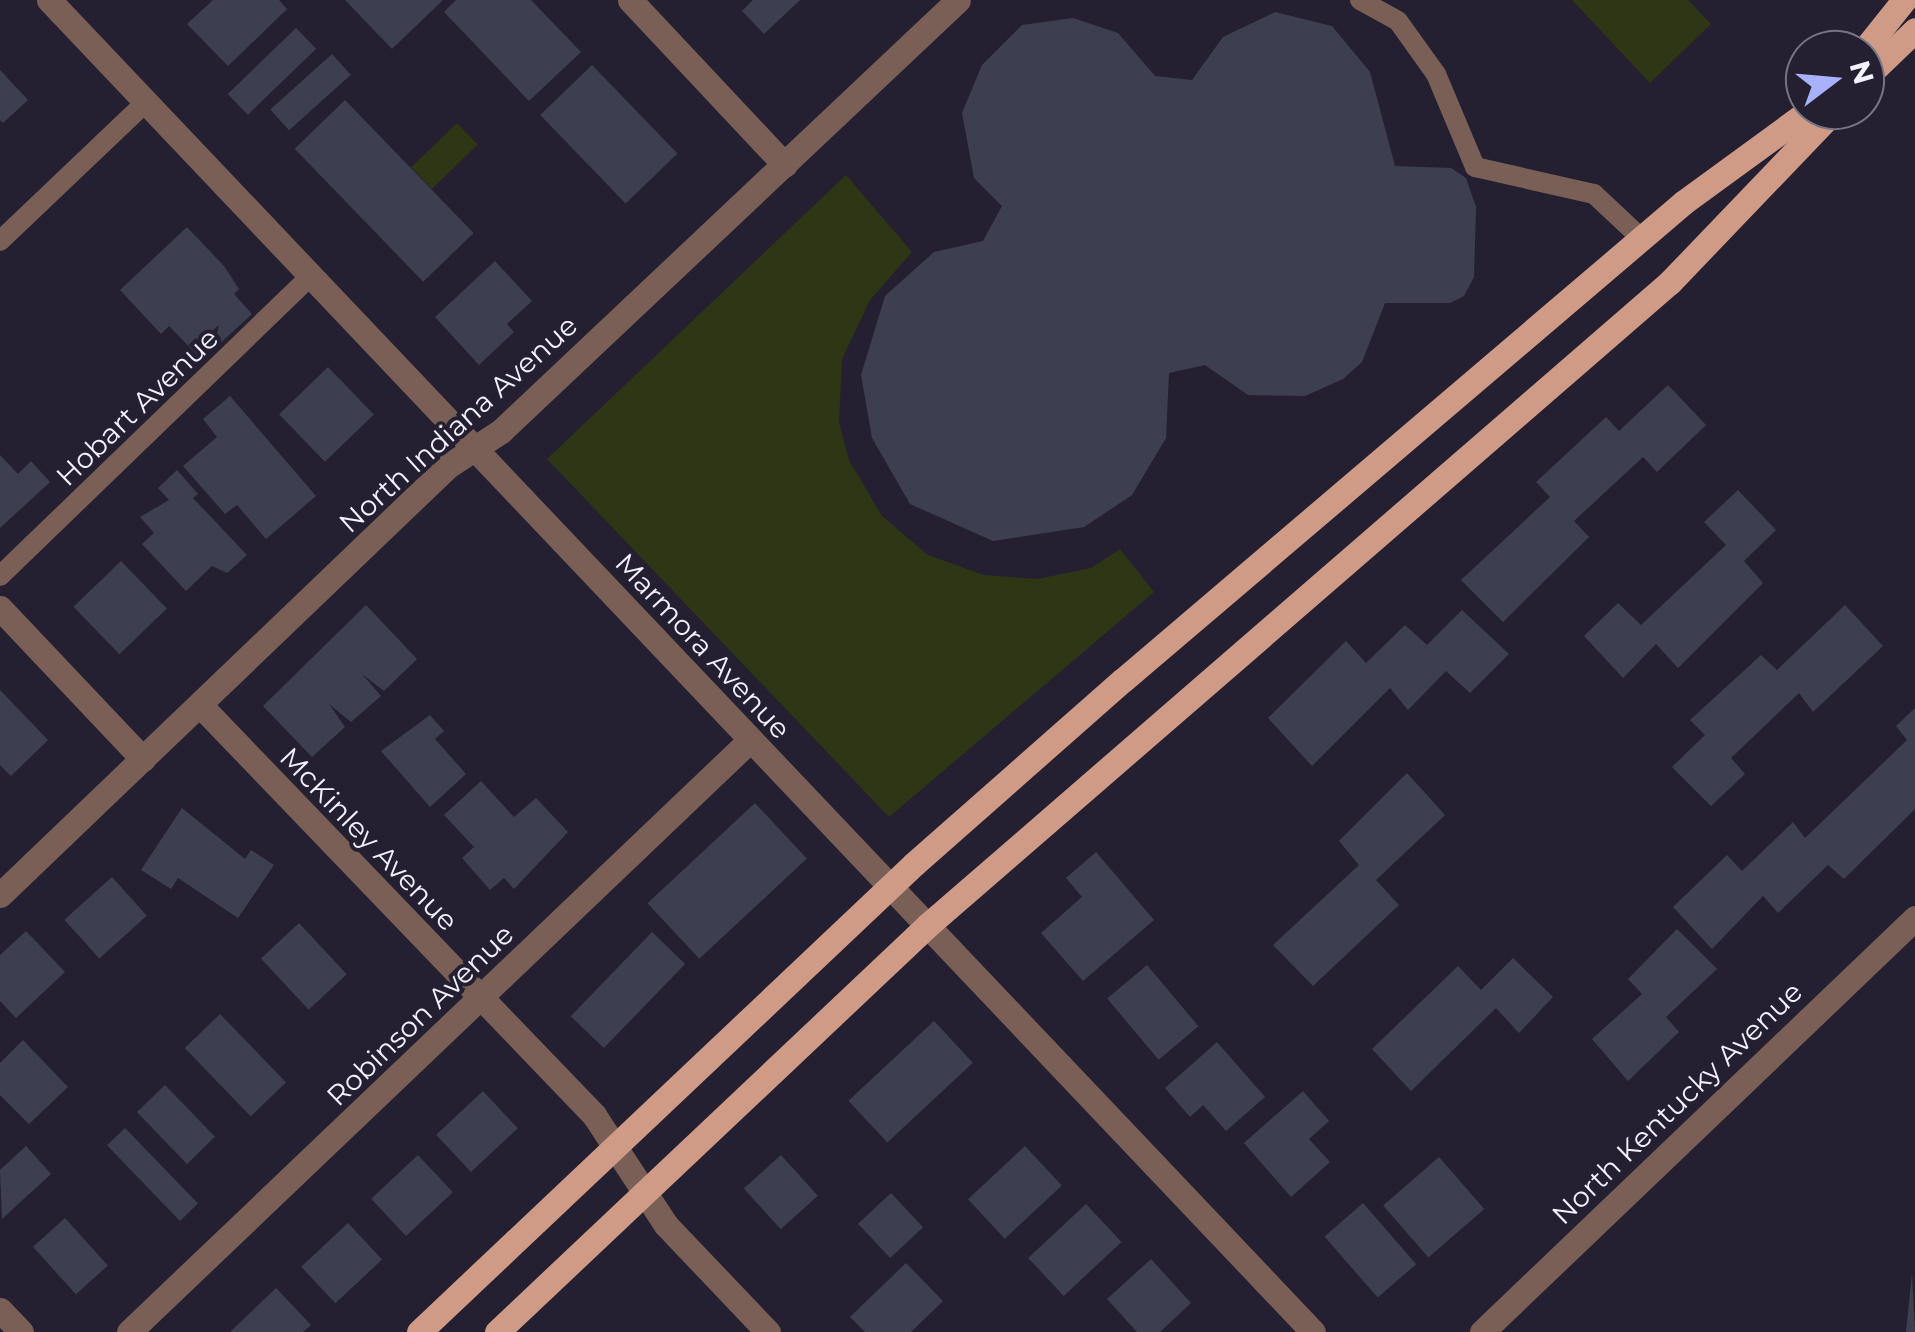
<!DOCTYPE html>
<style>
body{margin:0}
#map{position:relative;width:1915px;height:1332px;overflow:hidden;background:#242031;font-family:Montserrat,sans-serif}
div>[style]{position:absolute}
.green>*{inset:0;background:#2e3615;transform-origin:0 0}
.building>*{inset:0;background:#3e3e51;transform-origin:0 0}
.service>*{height:20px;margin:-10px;padding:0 10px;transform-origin:10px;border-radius:10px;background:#795f56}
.minor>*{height:25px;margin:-12.5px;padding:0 12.5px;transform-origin:12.5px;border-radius:12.5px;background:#795f56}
.tertiary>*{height:25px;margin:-12.5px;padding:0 12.5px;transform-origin:12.5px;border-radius:12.5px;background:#795f56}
.primary>*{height:25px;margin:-12.5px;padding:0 12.5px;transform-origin:12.5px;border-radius:12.5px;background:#cf9b87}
span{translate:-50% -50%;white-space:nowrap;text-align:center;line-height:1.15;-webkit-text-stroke:8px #242031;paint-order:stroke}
.street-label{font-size:28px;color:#f4f2fe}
.north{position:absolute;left:1785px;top:30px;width:100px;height:100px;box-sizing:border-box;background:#242031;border:2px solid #777483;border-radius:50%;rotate:74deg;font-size:28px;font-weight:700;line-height:40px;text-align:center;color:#f4f2fe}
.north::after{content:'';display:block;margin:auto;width:35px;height:45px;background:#a7b1fc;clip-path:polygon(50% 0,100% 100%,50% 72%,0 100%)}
</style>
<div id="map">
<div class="green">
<div style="clip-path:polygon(1572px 0,1688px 0,1711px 24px,1650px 83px)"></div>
<div style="left:457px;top:123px;width:30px;height:64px;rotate:46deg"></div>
<div style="clip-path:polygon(846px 175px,912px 252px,870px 300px,842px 359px,839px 422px,849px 460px,882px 516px,928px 555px,984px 575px,1037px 579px,1091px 568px,1120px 549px,1154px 592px,889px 817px,547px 459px)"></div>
</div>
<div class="building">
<div style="clip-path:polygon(213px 0,279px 0,287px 9px,228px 66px,187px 24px)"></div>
<div style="clip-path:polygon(345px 0,443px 0,392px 49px)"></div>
<div style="clip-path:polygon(456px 0,531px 0,581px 52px,529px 101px,444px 12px)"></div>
<div style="clip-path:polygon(753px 0,800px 0,764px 34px,742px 11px)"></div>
<div style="clip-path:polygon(1275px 12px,1332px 26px,1370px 72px,1395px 166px,1451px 168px,1466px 178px,1476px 207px,1474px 277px,1464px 296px,1450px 303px,1385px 303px,1362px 362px,1343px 379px,1305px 396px,1248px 395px,1205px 365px,1169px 373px,1166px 438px,1132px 495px,1084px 527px,993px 541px,910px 504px,872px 438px,861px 375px,885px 296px,934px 252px,983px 241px,1002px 206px,974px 178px,962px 113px,982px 65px,1022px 25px,1073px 18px,1118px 33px,1155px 76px,1192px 80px,1223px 37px)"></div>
<div style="left:296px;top:28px;width:29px;height:95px;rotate:46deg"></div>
<div style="left:332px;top:54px;width:28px;height:83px;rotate:48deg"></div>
<div style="left:592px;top:65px;width:123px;height:72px;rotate:46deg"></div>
<div style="clip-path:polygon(0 70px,28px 100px,3px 123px,0 120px)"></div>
<div style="left:345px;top:100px;width:185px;height:70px;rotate:46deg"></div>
<div style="clip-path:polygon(187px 227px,224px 266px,239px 289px,234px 294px,252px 314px,202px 360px,169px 326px,161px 334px,120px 290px)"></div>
<div style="clip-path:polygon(495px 261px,532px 301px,507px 324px,514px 332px,479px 365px,435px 317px)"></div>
<div style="left:328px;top:367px;width:66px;height:68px;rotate:46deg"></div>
<div style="clip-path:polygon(1668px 385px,1706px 425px,1657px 472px,1643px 457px,1574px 521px,1589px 537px,1503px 622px,1461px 580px,1550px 497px,1536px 482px,1606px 417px,1619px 431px)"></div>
<div style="clip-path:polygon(230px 396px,316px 496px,266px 539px,237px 505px,225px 514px,183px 466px,217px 437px,203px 419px)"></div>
<div style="clip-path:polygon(0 455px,18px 474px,31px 461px,50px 482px,0 528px)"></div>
<div style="clip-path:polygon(177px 470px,198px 494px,193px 498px,247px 555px,227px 573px,212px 566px,186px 591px,142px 544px,154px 533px,140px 517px,169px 500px,158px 488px)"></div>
<div style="clip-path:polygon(1738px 490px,1776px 530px,1744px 561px,1763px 583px,1678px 668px,1656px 644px,1623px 678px,1584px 636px,1618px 603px,1641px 625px,1726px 545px,1704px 522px)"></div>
<div style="left:121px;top:561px;width:66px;height:66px;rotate:46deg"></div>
<div style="clip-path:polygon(366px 605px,417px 659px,384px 691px,362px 674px,381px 696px,351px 722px,329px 704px,345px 727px,312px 757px,263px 706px)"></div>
<div style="clip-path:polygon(1845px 605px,1883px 646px,1813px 712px,1799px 693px,1731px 758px,1745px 774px,1711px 806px,1672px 767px,1705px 735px,1690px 720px,1761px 655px,1777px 670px)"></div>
<div style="clip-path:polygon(1462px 610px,1509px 654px,1470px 693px,1446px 671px,1408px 710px,1390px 688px,1312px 766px,1268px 718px,1346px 641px,1366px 663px,1405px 625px,1427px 645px)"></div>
<div style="clip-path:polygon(0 690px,48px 740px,11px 776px,0 765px)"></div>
<div style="clip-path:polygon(1915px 708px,1915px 809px,1844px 879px,1828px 865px,1778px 913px,1763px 896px,1712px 949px,1673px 907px,1727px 855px,1742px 871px,1793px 822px,1805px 838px,1907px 740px,1896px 726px)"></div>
<div style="clip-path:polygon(430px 715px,444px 731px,435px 739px,466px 774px,430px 807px,381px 751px)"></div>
<div style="clip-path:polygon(1407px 773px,1445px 815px,1376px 880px,1399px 905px,1313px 986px,1273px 945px,1359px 865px,1339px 841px)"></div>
<div style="clip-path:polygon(481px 781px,514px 817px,536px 798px,568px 832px,514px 889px,504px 878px,490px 890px,462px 858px,474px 847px,444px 815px)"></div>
<div style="left:755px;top:803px;width:76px;height:147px;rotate:47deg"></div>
<div style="clip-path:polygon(182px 808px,245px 859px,251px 850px,274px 865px,238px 918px,178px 878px,171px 889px,141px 870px)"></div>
<div style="clip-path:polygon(1096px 852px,1154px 920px,1083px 981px,1041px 933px,1082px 897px,1066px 878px)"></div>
<div style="left:112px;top:877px;width:52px;height:64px;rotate:48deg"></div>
<div style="left:299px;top:923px;width:70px;height:52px;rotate:47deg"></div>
<div style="clip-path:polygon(1677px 929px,1717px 969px,1666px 1017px,1679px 1032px,1628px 1081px,1592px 1039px,1642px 994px,1628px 979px)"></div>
<div style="clip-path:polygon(26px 931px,65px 972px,16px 1018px,0 1001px,0 955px)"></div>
<div style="left:652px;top:932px;width:46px;height:117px;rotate:44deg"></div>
<div style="clip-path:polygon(1513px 958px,1553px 997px,1519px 1033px,1496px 1008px,1411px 1091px,1372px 1049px,1458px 966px,1481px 990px)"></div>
<div style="left:1147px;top:965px;width:80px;height:52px;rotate:50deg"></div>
<div style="left:220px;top:1014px;width:95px;height:49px;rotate:46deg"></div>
<div style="left:934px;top:1021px;width:57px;height:117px;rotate:47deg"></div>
<div style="clip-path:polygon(23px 1040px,68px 1087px,29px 1124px,0 1095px,0 1063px)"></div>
<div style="clip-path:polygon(1217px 1042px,1265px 1097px,1226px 1131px,1203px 1105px,1190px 1117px,1165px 1088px)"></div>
<div style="left:165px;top:1085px;width:72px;height:39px;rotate:46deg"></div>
<div style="left:483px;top:1091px;width:51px;height:64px;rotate:47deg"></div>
<div style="clip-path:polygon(1303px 1091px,1329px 1121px,1309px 1139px,1330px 1162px,1291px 1197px,1244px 1143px)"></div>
<div style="left:125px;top:1128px;width:105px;height:25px;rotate:46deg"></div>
<div style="clip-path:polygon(26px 1146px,51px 1174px,2px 1219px,0 1170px)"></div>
<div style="left:1025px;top:1146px;width:54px;height:78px;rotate:47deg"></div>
<div style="left:418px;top:1155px;width:51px;height:64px;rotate:47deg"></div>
<div style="left:781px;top:1155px;width:55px;height:50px;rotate:48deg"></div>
<div style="left:1439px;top:1157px;width:69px;height:74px;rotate:49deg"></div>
<div style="left:891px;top:1193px;width:47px;height:45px;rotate:47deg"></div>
<div style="left:1363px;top:1203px;width:81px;height:51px;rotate:49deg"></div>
<div style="left:1086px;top:1204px;width:52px;height:79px;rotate:47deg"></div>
<div style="left:65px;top:1218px;width:64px;height:43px;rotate:48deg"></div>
<div style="left:348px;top:1223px;width:50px;height:64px;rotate:47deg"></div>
<div style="clip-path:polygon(1151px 1259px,1191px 1303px,1160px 1332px,1137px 1332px,1107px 1299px)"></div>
<div style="clip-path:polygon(906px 1263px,943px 1301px,911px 1332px,865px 1332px,850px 1317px)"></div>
<div style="clip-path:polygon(1912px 1273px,1915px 1332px,1906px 1332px)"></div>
<div style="clip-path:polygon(276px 1288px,311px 1325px,303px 1332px,230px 1332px)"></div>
</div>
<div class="service">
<div style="left:1360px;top:0;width:43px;rotate:28.9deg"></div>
<div style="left:1398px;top:21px;width:65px;rotate:54.4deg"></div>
<div style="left:1436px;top:74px;width:101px;rotate:67.2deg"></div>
<div style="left:1475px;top:167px;width:122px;rotate:12.8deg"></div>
<div style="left:1594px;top:194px;width:64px;rotate:43.1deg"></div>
<div style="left:0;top:241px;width:202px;rotate:-43.6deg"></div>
<div style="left:0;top:576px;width:432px;rotate:-44deg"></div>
</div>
<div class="minor">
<div style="left:49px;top:0;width:1836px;rotate:46.5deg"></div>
<div style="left:630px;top:0;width:226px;rotate:46.8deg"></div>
<div style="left:0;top:608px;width:208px;rotate:46.6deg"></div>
<div style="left:200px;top:705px;width:569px;rotate:46.14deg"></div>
<div style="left:594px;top:1115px;width:131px;rotate:56.8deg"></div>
<div style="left:666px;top:1225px;width:148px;rotate:46.4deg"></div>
<div style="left:0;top:1310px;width:30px;rotate:46deg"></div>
<div style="left:129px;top:1332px;width:858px;rotate:-43.63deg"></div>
</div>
<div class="tertiary">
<div style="left:0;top:895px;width:620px;rotate:-43.76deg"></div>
<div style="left:448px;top:466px;width:64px;rotate:-33.4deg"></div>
<div style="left:501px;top:431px;width:628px;rotate:-43.32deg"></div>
<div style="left:1482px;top:1332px;width:599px;rotate:-43.71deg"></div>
</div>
<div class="primary">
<div style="left:1864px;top:50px;width:64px;rotate:-51.3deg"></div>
<div style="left:1865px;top:78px;width:69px;rotate:-43.8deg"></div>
<div style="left:419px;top:1332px;width:681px;rotate:-43.39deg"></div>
<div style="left:914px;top:864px;width:278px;rotate:-41.4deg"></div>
<div style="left:1123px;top:680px;width:737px;rotate:-40.43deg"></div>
<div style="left:1684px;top:202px;width:156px;rotate:-36.1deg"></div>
<div style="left:497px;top:1332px;width:593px;rotate:-43.36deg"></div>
<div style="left:928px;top:925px;width:982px;rotate:-40.91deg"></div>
<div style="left:1670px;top:282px;width:238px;rotate:-46.2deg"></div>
</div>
<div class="street-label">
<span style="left:137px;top:407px;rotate:-44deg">Hobart Avenue</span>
<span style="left:458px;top:424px;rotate:-42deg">North Indiana Avenue</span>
<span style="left:703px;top:646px;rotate:47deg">Marmora Avenue</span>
<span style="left:369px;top:839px;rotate:46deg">McKinley Avenue</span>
<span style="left:420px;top:1015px;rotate:-44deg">Robinson Avenue</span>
<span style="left:1677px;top:1103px;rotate:-44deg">North Kentucky Avenue</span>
</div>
<div class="north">N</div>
</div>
